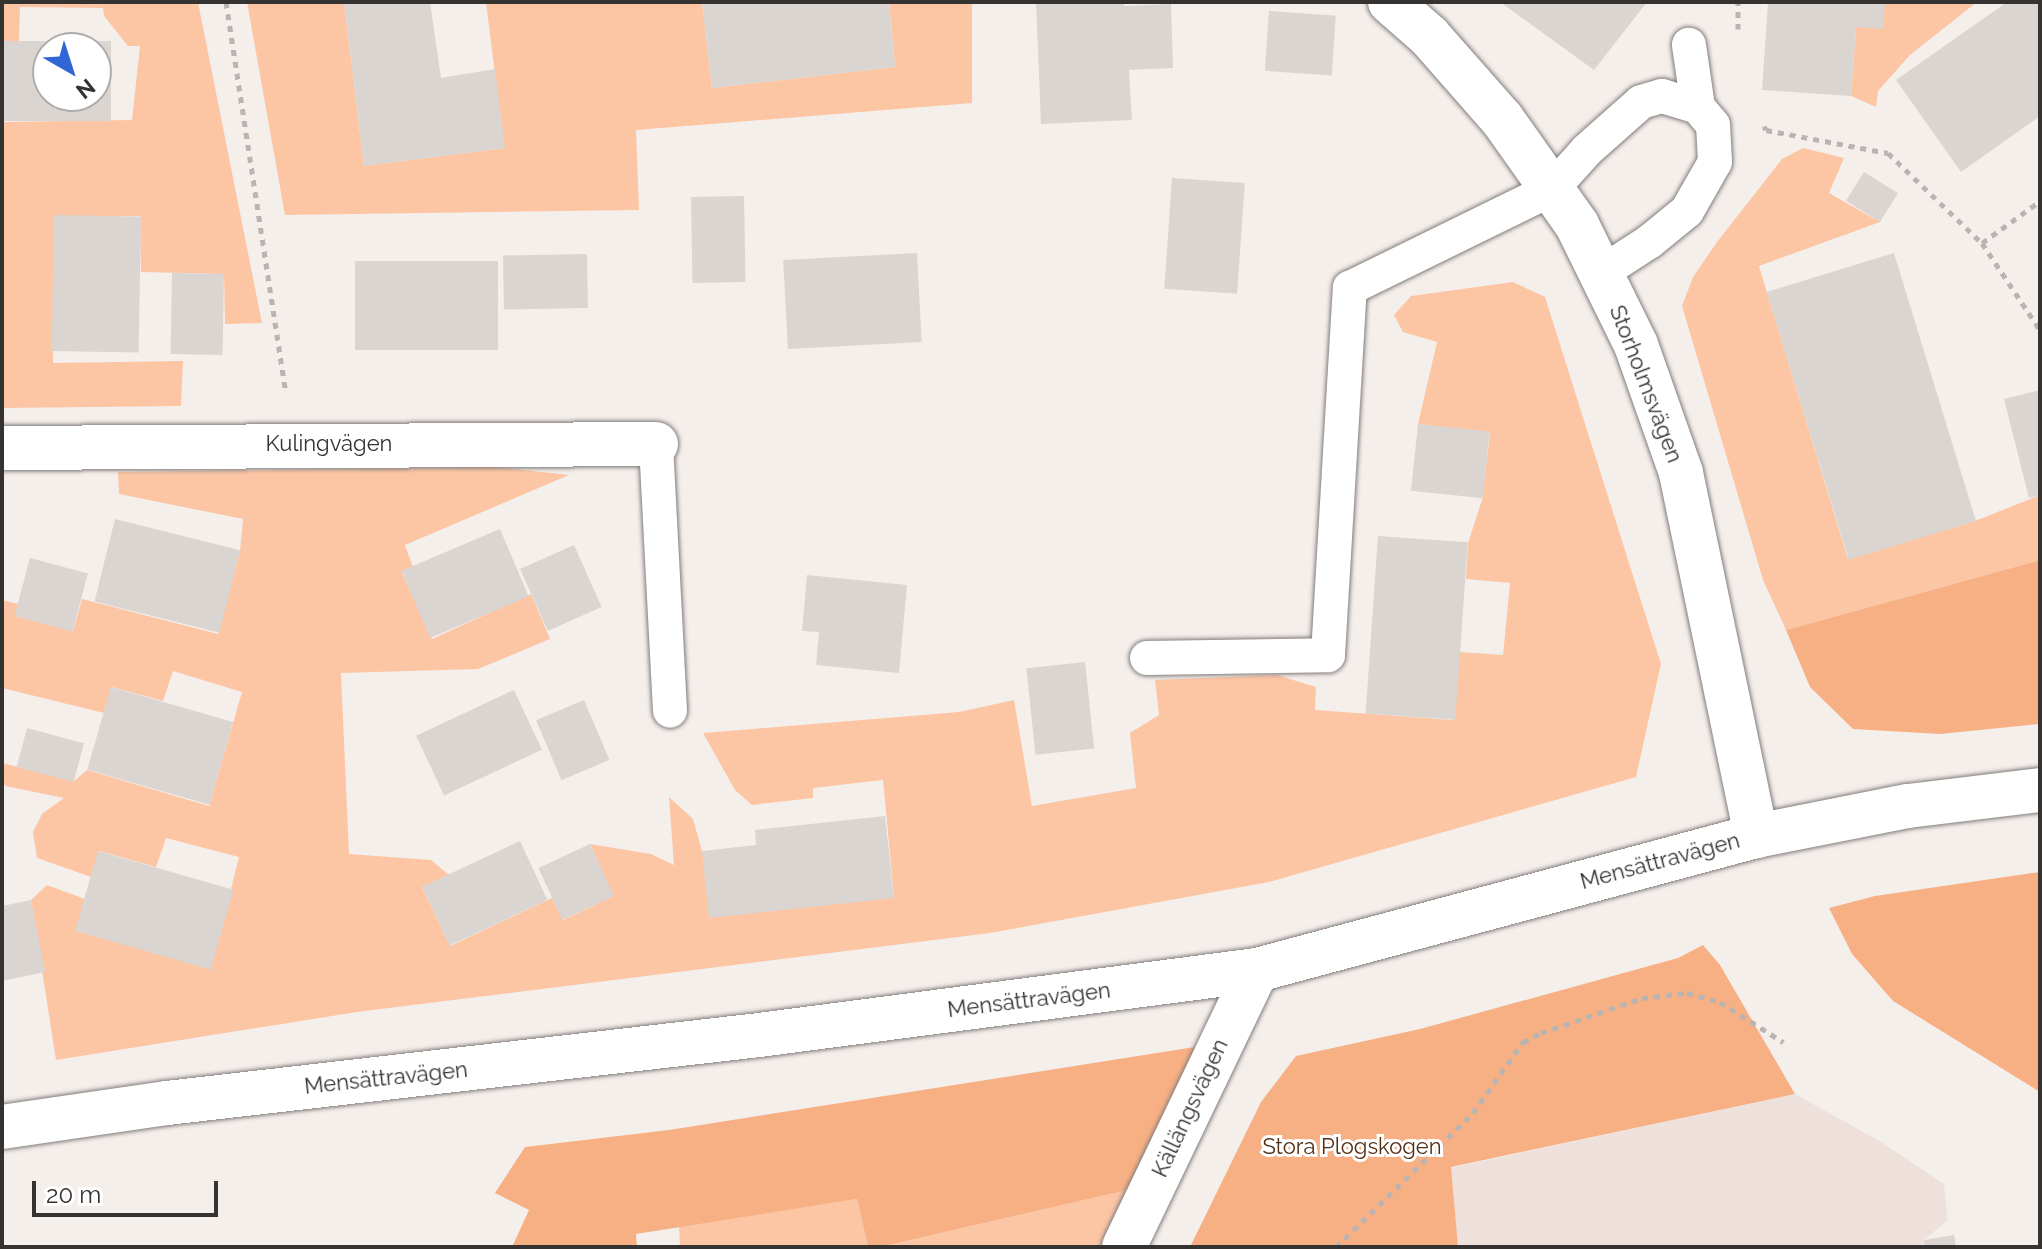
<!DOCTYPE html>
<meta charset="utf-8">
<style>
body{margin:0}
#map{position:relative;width:2042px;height:1249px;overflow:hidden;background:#f5efec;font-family:Raleway,sans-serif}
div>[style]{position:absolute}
.built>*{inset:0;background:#eee1db}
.green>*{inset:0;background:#fcc6a5}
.forest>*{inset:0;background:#f7b084}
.building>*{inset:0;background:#dad5d1;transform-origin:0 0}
.path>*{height:5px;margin-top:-2.5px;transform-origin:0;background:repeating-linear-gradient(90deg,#b9b4b2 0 6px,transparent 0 12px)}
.roads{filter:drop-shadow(0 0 2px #827d7b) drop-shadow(0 0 2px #827d7b)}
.service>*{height:34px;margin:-17px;padding:0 17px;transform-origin:17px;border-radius:17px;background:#fff}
.minor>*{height:44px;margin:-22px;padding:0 22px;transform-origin:22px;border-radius:22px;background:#fff}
.tertiary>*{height:44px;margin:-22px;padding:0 22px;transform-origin:22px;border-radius:22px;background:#fff}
span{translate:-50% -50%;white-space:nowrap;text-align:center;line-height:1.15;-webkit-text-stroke:6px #fff;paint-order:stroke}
.street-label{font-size:22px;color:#353331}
.park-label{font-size:22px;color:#522f17}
.frame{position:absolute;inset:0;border:4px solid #353331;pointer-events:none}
.north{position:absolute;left:32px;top:32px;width:80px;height:80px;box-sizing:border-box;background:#fff;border:2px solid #aeadad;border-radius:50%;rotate:141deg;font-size:22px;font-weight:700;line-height:32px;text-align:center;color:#353331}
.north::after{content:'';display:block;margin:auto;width:28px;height:36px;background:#3266d5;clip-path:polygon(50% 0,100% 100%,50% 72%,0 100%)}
.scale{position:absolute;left:32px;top:1181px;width:186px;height:36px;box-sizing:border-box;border:4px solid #353331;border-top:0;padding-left:10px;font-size:24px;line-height:28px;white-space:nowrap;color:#353331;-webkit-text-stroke:6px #fff;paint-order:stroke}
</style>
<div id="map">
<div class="built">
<div style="clip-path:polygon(1795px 1094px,1883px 1143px,1944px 1184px,1948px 1220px,1924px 1240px,1925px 1247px,1458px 1247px,1450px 1168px)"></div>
</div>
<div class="green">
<div style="clip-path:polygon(2px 2px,198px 2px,262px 323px,225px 324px,224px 274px,141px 272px,140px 216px,54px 216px,53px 363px,183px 361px,181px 406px,2px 408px,2px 122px,132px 120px,140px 46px,128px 46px,104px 16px,103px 8px,20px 7px,19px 41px,2px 41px)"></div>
<div style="clip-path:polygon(247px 2px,344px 2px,364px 166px,504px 148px,486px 2px,702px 2px,712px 88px,895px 67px,889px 2px,972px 2px,972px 103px,636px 130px,639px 210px,285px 215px)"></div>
<div style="clip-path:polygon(1885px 2px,1977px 2px,1910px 55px,1878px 91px,1876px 107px,1851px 96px,1856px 27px)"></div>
<div style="clip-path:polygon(1803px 148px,1844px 158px,1829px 193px,1880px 222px,1759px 266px,1848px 559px,1975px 521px,2040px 495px,2040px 560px,1786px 630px,1763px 580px,1682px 306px,1693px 277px,1717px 242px,1782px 159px)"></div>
<div style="clip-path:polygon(1513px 282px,1545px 297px,1661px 664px,1636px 777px,1269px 882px,990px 933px,357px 1012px,56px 1060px,31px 900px,47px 885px,85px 899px,77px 931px,211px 968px,239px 857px,166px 838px,156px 867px,99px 851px,91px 877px,37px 858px,33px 832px,42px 814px,64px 798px,5px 786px,2px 777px,2px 763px,74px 781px,87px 770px,209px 806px,242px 692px,173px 671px,163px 701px,112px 687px,104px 713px,2px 688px,2px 600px,18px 604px,15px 616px,73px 631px,82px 599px,218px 634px,240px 551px,243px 519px,119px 494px,118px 472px,495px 467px,569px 475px,405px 545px,413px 567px,402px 573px,432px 639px,531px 594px,550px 639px,478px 669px,341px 673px,349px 854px,431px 860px,449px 875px,422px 887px,450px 946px,552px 898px,563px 920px,613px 896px,590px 844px,651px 854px,674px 865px,669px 797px,693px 819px,702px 851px,894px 898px,883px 780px,813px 788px,813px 798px,752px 805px,735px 790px,703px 733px,959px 712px,1014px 700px,1032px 806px,1136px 788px,1130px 733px,1159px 715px,1155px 680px,1277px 675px,1316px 687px,1315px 710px,1453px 720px,1460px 652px,1503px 655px,1510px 583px,1466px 579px,1468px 543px,1482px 500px,1490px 433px,1418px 424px,1437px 342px,1403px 332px,1394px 315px,1411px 296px)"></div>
<div style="clip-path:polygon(1128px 1190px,1100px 1247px,880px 1247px)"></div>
<div style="clip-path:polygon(857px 1199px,868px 1247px,680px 1247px,679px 1226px)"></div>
</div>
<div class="forest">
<div style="clip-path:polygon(2040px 560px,2040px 724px,1940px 734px,1853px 729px,1810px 687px,1786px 630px)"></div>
<div style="clip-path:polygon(2040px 872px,2040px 1092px,1893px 1001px,1852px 954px,1829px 908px,1875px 896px)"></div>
<div style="clip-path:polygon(1703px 945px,1720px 965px,1795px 1094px,1451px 1167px,1458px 1247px,1190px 1247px,1261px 1102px,1296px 1056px,1420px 1029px,1678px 958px)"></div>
<div style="clip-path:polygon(1201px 1046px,1128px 1190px,880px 1247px,868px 1247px,857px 1199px,636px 1234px,637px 1247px,512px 1247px,529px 1210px,495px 1193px,525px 1147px,669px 1130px)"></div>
</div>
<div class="building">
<div style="clip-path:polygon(344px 2px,430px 2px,441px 78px,495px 69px,505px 148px,364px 166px)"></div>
<div style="clip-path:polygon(702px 2px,889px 2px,895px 67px,712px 88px)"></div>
<div style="clip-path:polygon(1036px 2px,1123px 2px,1124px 6px,1171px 4px,1173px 68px,1129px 70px,1132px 120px,1041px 124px)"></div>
<div style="clip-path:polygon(1500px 2px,1647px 2px,1594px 70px)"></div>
<div style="clip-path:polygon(1768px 2px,1885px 2px,1883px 29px,1856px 27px,1851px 96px,1762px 90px)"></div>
<div style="clip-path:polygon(2007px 2px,2040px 2px,2040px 116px,1961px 172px,1896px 80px)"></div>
<div style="left:1269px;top:11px;width:67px;height:60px;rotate:4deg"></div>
<div style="clip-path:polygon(evenodd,2px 41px,111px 41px,111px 121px,2px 121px,2px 41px,48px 48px,96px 48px,96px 96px,48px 96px,48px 48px)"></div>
<div style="left:1864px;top:172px;width:40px;height:34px;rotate:32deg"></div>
<div style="left:1172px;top:178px;width:73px;height:111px;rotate:4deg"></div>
<div style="left:744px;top:196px;width:86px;height:53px;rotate:89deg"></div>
<div style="left:54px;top:215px;width:87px;height:136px;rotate:1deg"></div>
<div style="left:917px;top:253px;width:89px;height:134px;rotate:87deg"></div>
<div style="left:1894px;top:253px;width:280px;height:133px;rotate:73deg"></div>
<div style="left:587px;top:254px;width:54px;height:84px;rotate:89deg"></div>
<div style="left:355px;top:261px;width:143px;height:89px"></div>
<div style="left:172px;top:273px;width:52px;height:81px;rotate:1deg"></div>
<div style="clip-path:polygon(2040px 390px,2040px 495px,2029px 498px,2004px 399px)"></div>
<div style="left:1418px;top:424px;width:72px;height:67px;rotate:6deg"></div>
<div style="left:115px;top:519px;width:129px;height:85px;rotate:14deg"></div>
<div style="left:500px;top:529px;width:73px;height:107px;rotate:67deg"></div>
<div style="left:1378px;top:536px;width:90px;height:178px;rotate:4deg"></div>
<div style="left:574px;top:545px;width:68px;height:59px;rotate:66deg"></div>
<div style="left:30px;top:558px;width:60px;height:60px;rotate:15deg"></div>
<div style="clip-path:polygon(807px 575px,907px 585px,899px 673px,816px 665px,819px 632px,802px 631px)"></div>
<div style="left:1085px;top:662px;width:87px;height:59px;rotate:84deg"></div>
<div style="left:111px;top:687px;width:127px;height:86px;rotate:16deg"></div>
<div style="left:514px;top:690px;width:66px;height:108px;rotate:65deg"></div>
<div style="left:584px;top:700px;width:65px;height:52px;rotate:67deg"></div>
<div style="left:27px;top:728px;width:59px;height:40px;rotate:15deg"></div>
<div style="clip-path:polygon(885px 816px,894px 898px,709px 918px,702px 851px,756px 845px,755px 830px)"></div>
<div style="left:520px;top:841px;width:65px;height:108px;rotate:65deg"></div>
<div style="left:590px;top:844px;width:57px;height:57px;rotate:65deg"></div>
<div style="left:98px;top:851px;width:141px;height:83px;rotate:16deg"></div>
<div style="clip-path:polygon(31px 900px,45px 972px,2px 981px,2px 906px)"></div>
<div style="clip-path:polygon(1954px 1235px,1956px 1247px,1925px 1247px,1924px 1240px)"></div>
</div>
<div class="path">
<div style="left:226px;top:2px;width:395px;rotate:81.3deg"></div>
<div style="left:1738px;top:29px;width:27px;rotate:-90deg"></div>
<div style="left:1764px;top:126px;width:4px;rotate:63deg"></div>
<div style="left:1766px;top:130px;width:124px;rotate:10.7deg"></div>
<div style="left:1888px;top:153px;width:130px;rotate:43.8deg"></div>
<div style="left:1982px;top:243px;width:72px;rotate:-35.9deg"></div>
<div style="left:1982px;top:243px;width:105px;rotate:56.3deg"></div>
<div style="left:1336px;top:1247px;width:192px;rotate:-44.4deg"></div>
<div style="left:1473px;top:1113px;width:87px;rotate:-54.8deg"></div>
<div style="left:1523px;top:1042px;width:20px;rotate:-27deg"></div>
<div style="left:1541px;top:1033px;width:107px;rotate:-19.1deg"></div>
<div style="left:1642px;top:998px;width:45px;rotate:-6.3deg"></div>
<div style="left:1687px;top:993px;width:34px;rotate:15deg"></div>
<div style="left:1720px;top:1002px;width:75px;rotate:32.4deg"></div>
</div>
<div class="roads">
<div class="service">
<div style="left:1601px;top:273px;width:57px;rotate:-32.9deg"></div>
<div style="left:1649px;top:242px;width:49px;rotate:-39.2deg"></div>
<div style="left:1687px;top:211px;width:56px;rotate:-60.3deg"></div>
<div style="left:1715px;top:162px;width:37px;rotate:-93deg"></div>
<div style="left:1713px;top:125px;width:23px;rotate:-130deg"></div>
<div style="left:1698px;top:107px;width:63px;rotate:-98.3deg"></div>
<div style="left:656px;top:444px;width:267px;rotate:87deg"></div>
<div style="left:1147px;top:658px;width:181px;rotate:-0.9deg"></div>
<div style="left:1328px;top:655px;width:368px;rotate:-86.6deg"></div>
<div style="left:1350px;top:288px;width:225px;rotate:-26.1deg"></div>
<div style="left:1552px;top:189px;width:52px;rotate:-48.1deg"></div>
<div style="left:1587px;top:150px;width:72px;rotate:-41.6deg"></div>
<div style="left:1641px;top:102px;width:22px;rotate:-16deg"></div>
<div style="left:1662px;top:96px;width:38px;rotate:17deg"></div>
</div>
<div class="minor">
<div style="left:1390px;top:2px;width:52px;rotate:41.1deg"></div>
<div style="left:1429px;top:36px;width:111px;rotate:48.7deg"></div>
<div style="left:1502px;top:119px;width:130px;rotate:54.7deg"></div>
<div style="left:1577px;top:225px;width:134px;rotate:63.8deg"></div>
<div style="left:1636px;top:345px;width:136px;rotate:70.6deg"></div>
<div style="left:1681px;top:473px;width:371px;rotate:78.3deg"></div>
<div style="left:2px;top:448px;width:654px;rotate:-0.35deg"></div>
<div style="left:1124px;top:1247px;width:307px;rotate:-64.4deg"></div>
</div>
<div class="tertiary">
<div style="left:2px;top:1127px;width:167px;rotate:-8.3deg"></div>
<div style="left:167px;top:1103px;width:596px;rotate:-6.55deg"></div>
<div style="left:759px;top:1035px;width:502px;rotate:-7.44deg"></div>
<div style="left:1257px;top:970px;width:517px;rotate:-15.03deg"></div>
<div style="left:1756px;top:836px;width:155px;rotate:-11.2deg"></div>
<div style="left:1908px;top:806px;width:133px;rotate:-6.9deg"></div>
</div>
</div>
<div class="street-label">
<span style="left:1646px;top:384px;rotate:69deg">Storholmsvägen</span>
<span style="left:329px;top:444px">Kulingvägen</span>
<span style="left:1660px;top:861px;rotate:-15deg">Mensättravägen</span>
<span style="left:1029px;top:1000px;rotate:-7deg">Mensättravägen</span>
<span style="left:386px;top:1078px;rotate:-6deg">Mensättravägen</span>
<span style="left:1190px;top:1108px;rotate:-65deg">Källängsvägen</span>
</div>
<div class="park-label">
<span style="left:1352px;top:1147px">Stora Plogskogen</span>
</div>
<div class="frame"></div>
<div class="north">N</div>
<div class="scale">20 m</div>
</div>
